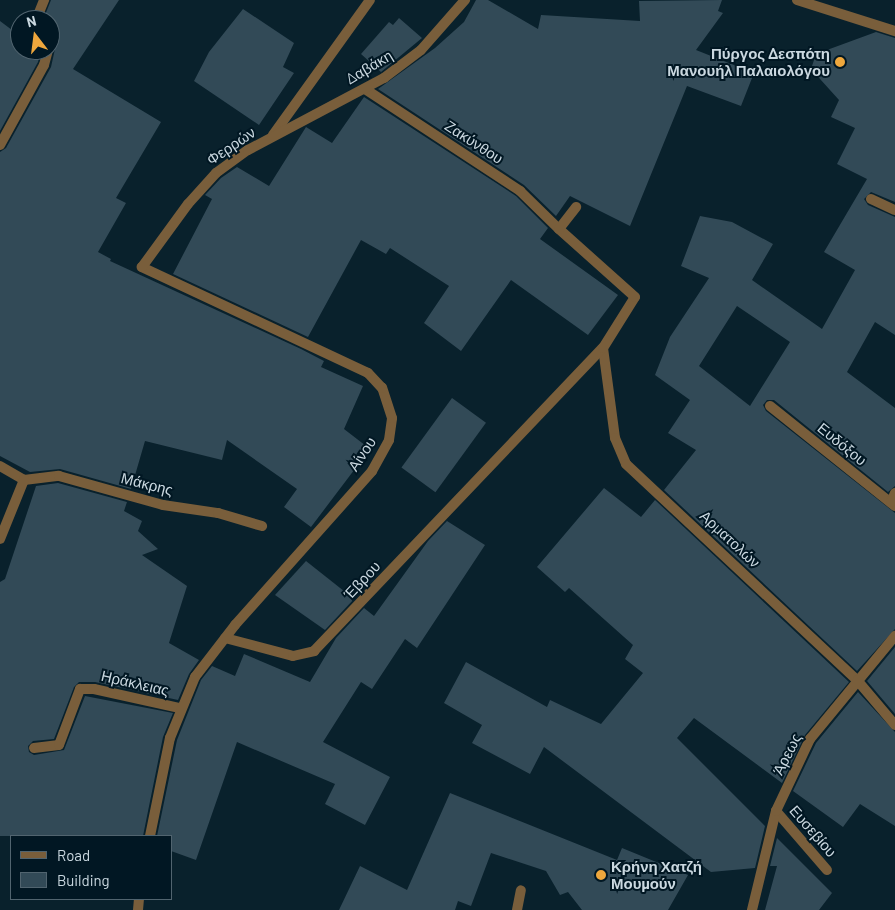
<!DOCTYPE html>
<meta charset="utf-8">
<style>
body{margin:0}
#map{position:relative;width:895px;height:910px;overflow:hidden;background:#09212c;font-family:Barlow,sans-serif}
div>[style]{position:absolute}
.building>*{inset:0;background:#324a57;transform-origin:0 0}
.street>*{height:10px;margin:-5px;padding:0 5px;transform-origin:5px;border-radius:5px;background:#795e3b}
.dots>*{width:14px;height:14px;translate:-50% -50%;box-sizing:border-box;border:2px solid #011723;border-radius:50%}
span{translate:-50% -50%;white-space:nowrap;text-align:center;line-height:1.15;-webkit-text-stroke:4px #011723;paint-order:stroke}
.poi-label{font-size:15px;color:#cad8e0;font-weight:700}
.right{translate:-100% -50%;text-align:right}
.left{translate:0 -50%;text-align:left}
.street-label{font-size:15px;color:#cad8e0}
.legend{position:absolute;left:10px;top:835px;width:162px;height:65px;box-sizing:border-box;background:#011723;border:1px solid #51646f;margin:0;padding:6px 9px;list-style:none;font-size:15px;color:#cad8e0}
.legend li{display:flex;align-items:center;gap:10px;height:25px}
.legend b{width:25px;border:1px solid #51646f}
.north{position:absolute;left:10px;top:10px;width:50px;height:50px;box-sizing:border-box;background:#011723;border:1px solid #51646f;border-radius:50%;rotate:345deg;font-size:14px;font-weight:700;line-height:20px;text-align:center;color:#cad8e0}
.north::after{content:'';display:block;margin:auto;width:18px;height:22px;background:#eea73d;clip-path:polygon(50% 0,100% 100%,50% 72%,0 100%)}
</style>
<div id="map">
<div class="building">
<div style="clip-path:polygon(51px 0,119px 0,73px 69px,161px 122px,116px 198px,126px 203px,98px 252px,111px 259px,110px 261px,301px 349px,324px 361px,321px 367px,363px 386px,344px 429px,370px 449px,311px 527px,284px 507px,297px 489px,227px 440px,222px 460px,145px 441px,131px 489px,60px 469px,30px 472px,0 456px,0 152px,6px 148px,51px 67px,55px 49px,50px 43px,50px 20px,43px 20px)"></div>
<div style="clip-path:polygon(476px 0,488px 0,538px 29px,541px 15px,640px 21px,639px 1px,722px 0,718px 11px,723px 13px,696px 50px,754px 73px,741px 106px,687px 86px,630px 226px,570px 196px,556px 216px,524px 185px,378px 89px,435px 48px,464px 22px)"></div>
<div style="clip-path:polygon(243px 9px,294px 43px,283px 67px,294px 73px,259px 125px,194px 81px,209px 52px)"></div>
<div style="clip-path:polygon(399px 18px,422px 38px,381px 72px,361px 54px,389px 22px,393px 25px)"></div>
<div style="clip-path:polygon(0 21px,20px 36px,20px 50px,41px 50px,38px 62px,0 131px)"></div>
<div style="clip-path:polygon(evenodd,876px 32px,895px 38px,895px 202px,871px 192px,864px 199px,868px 205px,895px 217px,895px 335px,875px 322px,847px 372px,895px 408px,895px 486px,888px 492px,774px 400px,767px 400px,763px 405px,766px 411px,895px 513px,895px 629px,857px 671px,664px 490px,696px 450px,668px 433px,690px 400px,655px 375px,670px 337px,709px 278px,681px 266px,700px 216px,732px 222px,773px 244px,752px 280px,822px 329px,855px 270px,824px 252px,867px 179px,837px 164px,855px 128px,831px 117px,839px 100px,811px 69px,816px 54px,876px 32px,737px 306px,790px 342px,750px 406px,699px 366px,737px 306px)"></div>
<div style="clip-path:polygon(364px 97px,516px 196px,548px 228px,540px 239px,618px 295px,588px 335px,511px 280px,461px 351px,424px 323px,449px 286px,390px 248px,386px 254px,361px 240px,308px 337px,173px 274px,212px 199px,205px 195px,221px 178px,237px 167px,269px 186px,306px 127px,332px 143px)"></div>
<div style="left:452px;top:398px;width:42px;height:86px;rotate:36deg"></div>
<div style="clip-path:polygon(58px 483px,127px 502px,124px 511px,142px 521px,138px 531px,158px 549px,142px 555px,187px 586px,169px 643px,199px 660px,189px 674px,178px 700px,95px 682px,79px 682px,74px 687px,54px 739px,33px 741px,28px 746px,29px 752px,34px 755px,64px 750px,85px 696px,173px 713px,163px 737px,143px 836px,0 836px,0 582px,5px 579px,36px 486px)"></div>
<div style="clip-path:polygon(604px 488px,641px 517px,655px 500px,849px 682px,805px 735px,782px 783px,694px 718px,677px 738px,765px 826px,755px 868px,711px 872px,544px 747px,530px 774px,472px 743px,482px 725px,444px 703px,466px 662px,547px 707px,550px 700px,601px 724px,643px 673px,625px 659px,633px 645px,569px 588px,565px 592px,537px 567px)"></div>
<div style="clip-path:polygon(447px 521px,485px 545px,417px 648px,405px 639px,372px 689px,361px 682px,323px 742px,390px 777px,365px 825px,325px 804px,335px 784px,237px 742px,196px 860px,171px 851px,171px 836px,157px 836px,177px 740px,201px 680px,212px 666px,235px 676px,244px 654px,310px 682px,336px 638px,364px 608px,374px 616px,428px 541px)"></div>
<div style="clip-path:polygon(306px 561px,354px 599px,325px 630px,275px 595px)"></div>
<div style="clip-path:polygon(895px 647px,895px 714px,867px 681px)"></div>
<div style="clip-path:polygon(858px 692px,895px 732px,895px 826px,860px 804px,843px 827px,793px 791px,816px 743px)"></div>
<div style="clip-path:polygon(450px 793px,617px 860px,622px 848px,688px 875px,668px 910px,582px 910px,568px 892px,560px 895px,546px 871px,491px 853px,471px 906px,458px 901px,455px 910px,339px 910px,360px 866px,407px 890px)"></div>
<div style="clip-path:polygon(777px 838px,832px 893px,819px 910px,765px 910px,777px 866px,770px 866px)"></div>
</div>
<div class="street">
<div style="left:797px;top:0;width:103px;rotate:17.6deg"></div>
<div style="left:36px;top:20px;width:22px;rotate:-68deg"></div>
<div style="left:365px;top:89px;width:186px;rotate:33.3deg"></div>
<div style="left:520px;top:191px;width:54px;rotate:44.3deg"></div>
<div style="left:273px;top:135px;width:166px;rotate:-54.3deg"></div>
<div style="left:0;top:145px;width:91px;rotate:-61.2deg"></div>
<div style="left:44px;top:65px;width:16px;rotate:-75deg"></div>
<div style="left:871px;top:199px;width:26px;rotate:25deg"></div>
<div style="left:603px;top:348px;width:91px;rotate:82.4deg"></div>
<div style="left:615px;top:438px;width:28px;rotate:67deg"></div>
<div style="left:626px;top:464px;width:316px;rotate:43.1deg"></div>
<div style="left:857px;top:680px;width:59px;rotate:49.8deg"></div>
<div style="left:770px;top:406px;width:160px;rotate:38.7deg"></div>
<div style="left:0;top:466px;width:28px;rotate:30deg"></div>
<div style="left:24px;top:480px;width:35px;rotate:-7deg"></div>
<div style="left:59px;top:476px;width:108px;rotate:15.6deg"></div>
<div style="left:163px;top:505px;width:56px;rotate:8.3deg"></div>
<div style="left:218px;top:513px;width:46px;rotate:16.5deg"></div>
<div style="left:891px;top:502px;width:10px;rotate:-66deg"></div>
<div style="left:0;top:539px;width:64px;rotate:-67.9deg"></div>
<div style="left:225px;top:638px;width:70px;rotate:14.8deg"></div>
<div style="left:293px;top:656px;width:22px;rotate:-13deg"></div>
<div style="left:314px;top:651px;width:419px;rotate:-46.4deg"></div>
<div style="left:603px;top:348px;width:60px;rotate:-57.9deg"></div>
<div style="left:635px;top:297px;width:102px;rotate:-138.2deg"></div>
<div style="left:559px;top:229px;width:28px;rotate:-52deg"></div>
<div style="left:34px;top:748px;width:25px;rotate:-7deg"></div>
<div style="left:59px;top:745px;width:60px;rotate:-69.4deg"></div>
<div style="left:80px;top:689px;width:14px"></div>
<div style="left:94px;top:689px;width:88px;rotate:12.5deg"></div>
<div style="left:776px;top:811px;width:78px;rotate:49.2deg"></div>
<div style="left:150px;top:836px;width:100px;rotate:-78.5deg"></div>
<div style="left:170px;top:738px;width:66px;rotate:-67.7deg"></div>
<div style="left:195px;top:677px;width:66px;rotate:-52.4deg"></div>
<div style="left:235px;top:625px;width:206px;rotate:-48.3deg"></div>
<div style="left:372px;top:471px;width:35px;rotate:-61deg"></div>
<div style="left:389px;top:440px;width:22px;rotate:-82deg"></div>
<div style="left:392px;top:418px;width:32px;rotate:-108deg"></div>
<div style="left:382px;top:388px;width:21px;rotate:-133deg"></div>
<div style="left:368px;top:373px;width:250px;rotate:-154.9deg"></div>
<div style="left:142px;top:267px;width:78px;rotate:-53.9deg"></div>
<div style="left:188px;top:204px;width:42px;rotate:-47.9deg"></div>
<div style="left:216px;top:173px;width:39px;rotate:-36deg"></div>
<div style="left:248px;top:150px;width:154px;rotate:-27.9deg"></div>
<div style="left:384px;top:78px;width:46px;rotate:-37.1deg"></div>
<div style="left:421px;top:50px;width:67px;rotate:-48.7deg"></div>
<div style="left:138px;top:910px;width:11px;rotate:-85deg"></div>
<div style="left:517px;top:910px;width:20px;rotate:-79deg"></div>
<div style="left:752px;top:910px;width:102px;rotate:-76.4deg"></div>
<div style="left:776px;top:811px;width:80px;rotate:-64.7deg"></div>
<div style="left:810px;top:739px;width:134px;rotate:-50.5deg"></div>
</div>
<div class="dots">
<div style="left:840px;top:62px;background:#eea73d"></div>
<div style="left:601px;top:875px;background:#eea73d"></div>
</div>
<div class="poi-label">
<span class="right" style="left:830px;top:62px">Πύργος Δεσπότη<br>Μανουήλ Παλαιολόγου</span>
<span class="left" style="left:611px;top:875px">Κρήνη Χατζή<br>Μουμούν</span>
</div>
<div class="street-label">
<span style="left:369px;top:67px;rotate:-31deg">Δαβάκη</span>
<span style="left:474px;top:142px;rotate:33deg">Ζακύνθου</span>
<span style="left:231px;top:146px;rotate:-34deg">Φερρών</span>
<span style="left:842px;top:444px;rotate:39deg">Ευδόξου</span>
<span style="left:362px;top:454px;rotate:-57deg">Αίνου</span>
<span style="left:147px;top:484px;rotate:14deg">Μάκρης</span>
<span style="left:730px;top:539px;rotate:43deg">Αρματολών</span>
<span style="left:362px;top:580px;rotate:-47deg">Έβρου</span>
<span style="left:135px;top:683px;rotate:13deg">Ηράκλειας</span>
<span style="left:787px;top:754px;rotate:-63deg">Άρεως</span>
<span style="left:813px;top:831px;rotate:49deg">Ευσεβίου</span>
</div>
<ul class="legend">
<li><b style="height:6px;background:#795e3b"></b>Road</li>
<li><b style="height:14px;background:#324a57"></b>Building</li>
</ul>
<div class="north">N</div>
</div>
